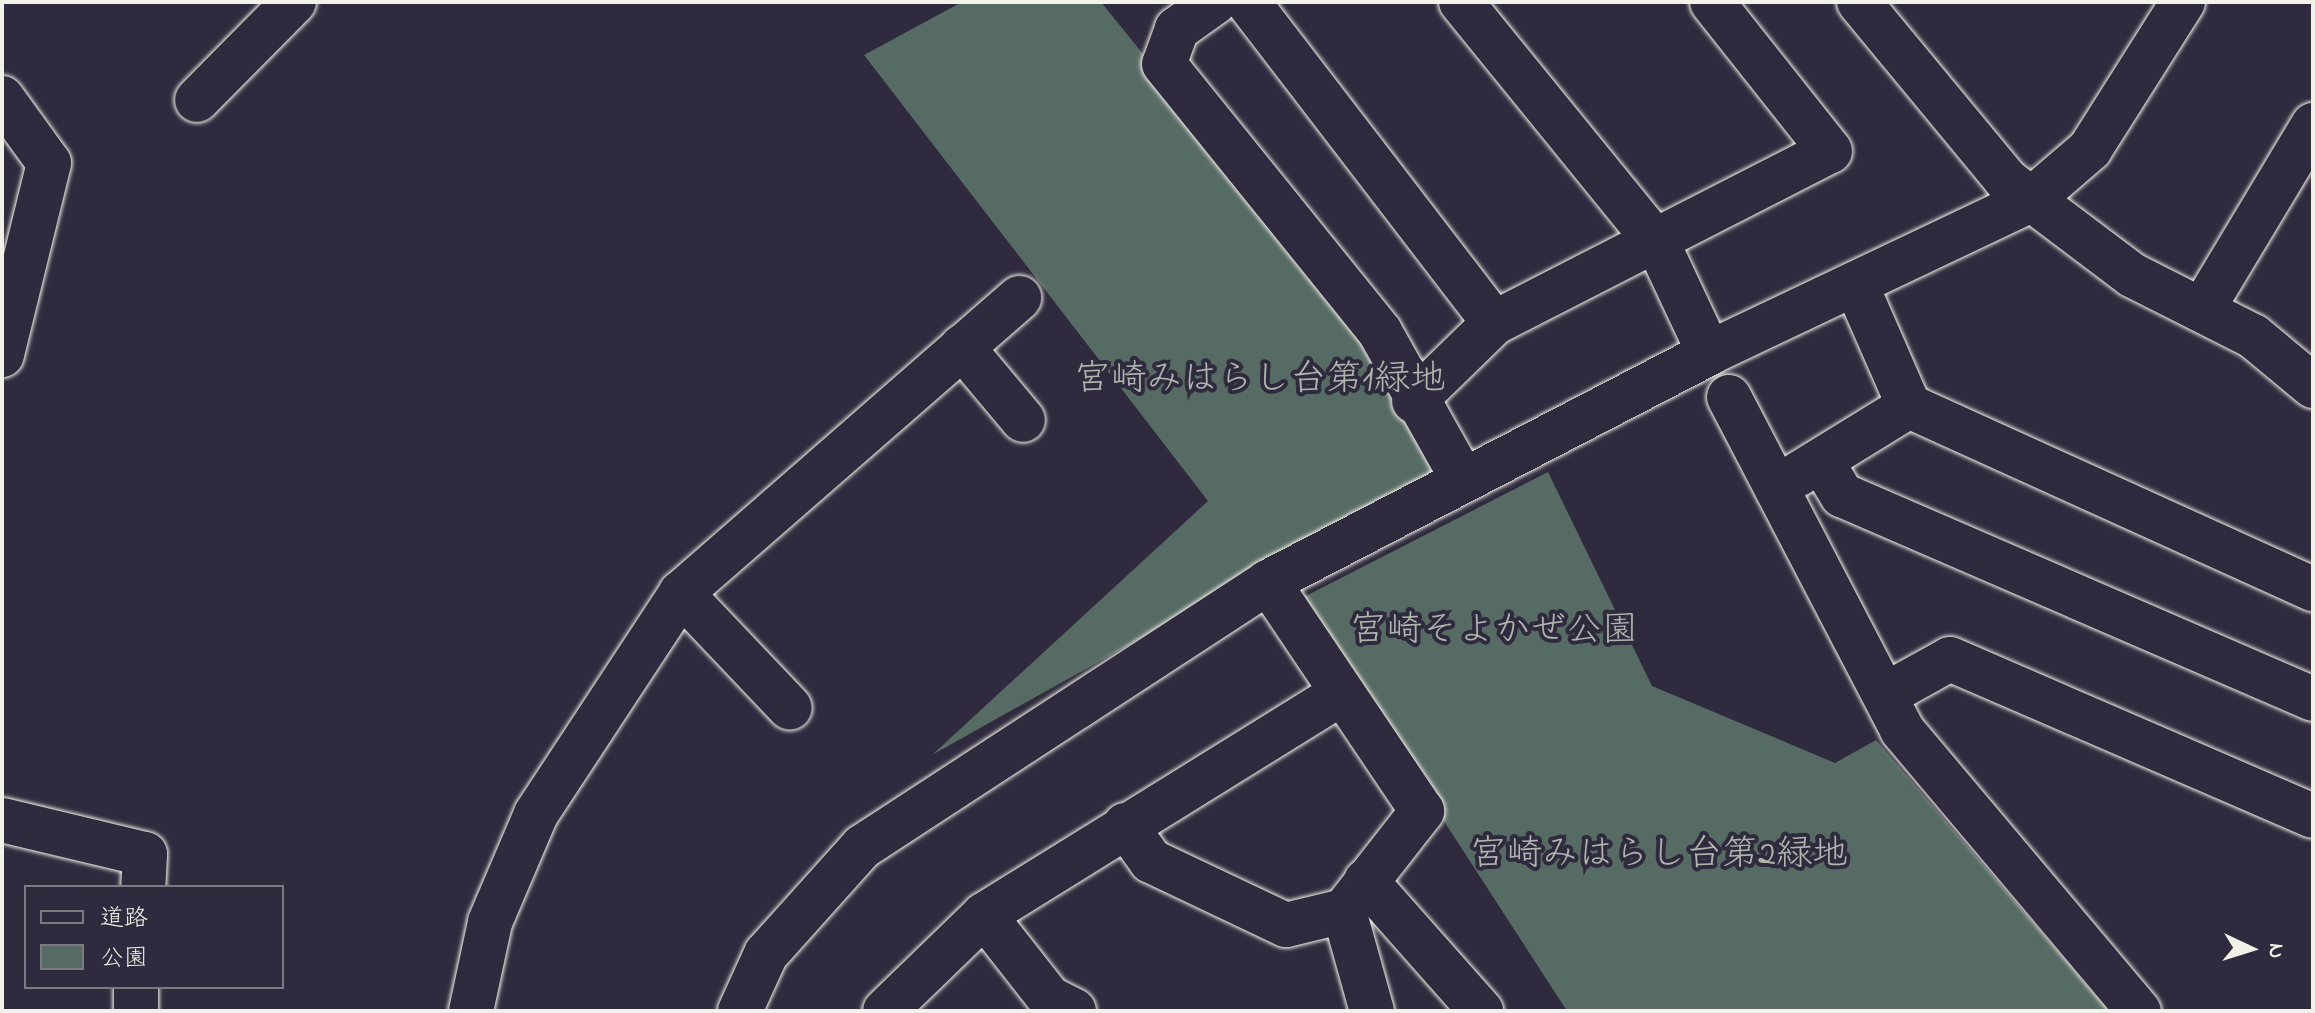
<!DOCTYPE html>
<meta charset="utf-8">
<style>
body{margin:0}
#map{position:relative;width:2315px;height:1013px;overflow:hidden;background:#2f2a3d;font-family:"Indie Flower","Klee One",sans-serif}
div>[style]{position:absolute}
.green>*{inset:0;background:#576b65}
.roads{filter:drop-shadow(0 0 2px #f4f1e8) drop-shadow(0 0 2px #f4f1e8)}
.minor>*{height:44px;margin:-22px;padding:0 22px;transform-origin:22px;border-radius:22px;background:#2f2a3d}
span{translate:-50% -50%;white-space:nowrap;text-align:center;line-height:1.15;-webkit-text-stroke:8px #2f2a3d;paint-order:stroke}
.park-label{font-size:36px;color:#adb5ad}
.frame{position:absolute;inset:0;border:4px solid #f4f1e8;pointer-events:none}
.legend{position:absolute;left:24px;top:885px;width:260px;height:104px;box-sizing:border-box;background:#2f2a3d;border:2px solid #7e7a81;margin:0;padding:10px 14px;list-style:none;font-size:24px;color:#f4f1e8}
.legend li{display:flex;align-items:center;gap:16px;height:40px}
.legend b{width:40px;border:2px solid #7e7a81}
.north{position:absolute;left:2211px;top:909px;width:80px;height:80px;-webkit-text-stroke:6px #2f2a3d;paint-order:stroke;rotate:94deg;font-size:22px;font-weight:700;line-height:32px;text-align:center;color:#f4f1e8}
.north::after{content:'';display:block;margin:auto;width:28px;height:36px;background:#f4f1e8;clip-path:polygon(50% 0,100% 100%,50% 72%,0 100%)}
</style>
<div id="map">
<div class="green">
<div style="clip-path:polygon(962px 2px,1101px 2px,1363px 326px,1434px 474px,932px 755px,1208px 501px,864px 55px)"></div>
<div style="clip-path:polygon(1548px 472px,1652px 686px,1835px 763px,1876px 740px,2109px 1011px,1567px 1011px,1300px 599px)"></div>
</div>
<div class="roads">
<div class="minor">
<div style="left:1215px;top:2px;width:47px;rotate:144.6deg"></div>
<div style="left:1177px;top:29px;width:37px;rotate:110deg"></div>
<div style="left:1164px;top:64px;width:344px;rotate:51.1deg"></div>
<div style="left:1380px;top:332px;width:170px;rotate:60.7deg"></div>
<div style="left:1248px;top:2px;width:404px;rotate:52.5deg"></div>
<div style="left:1461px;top:2px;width:312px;rotate:50.9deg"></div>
<div style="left:1658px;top:244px;width:120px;rotate:64.9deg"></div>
<div style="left:1859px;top:2px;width:231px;rotate:50.4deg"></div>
<div style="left:2006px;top:180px;width:158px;rotate:37deg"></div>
<div style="left:2132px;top:275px;width:136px;rotate:26.8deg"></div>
<div style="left:2253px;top:336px;width:78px;rotate:39.8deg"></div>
<div style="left:2px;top:98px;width:80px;rotate:54.1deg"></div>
<div style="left:49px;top:163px;width:198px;rotate:103.8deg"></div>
<div style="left:197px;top:100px;width:138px;rotate:-45.3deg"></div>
<div style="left:1857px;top:287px;width:130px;rotate:66.4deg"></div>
<div style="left:1909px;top:406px;width:444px;rotate:24.4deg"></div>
<div style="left:2202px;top:310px;width:216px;rotate:-59deg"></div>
<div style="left:962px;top:347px;width:95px;rotate:50.1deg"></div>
<div style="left:1729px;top:397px;width:375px;rotate:62.5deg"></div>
<div style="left:1902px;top:730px;width:368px;rotate:49.9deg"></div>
<div style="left:1414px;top:401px;width:112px;rotate:-44.3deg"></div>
<div style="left:1494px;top:323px;width:377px;rotate:-27.1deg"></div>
<div style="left:1830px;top:151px;width:190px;rotate:-128.4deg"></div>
<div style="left:1822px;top:462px;width:39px;rotate:59deg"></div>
<div style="left:1842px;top:495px;width:513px;rotate:23.42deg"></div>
<div style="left:1797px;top:475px;width:132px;rotate:-31.6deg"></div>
<div style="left:681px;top:593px;width:158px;rotate:46.5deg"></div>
<div style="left:1885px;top:695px;width:74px;rotate:-29deg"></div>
<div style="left:1950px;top:659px;width:395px;rotate:23.4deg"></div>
<div style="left:2px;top:820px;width:147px;rotate:13.4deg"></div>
<div style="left:145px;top:854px;width:33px;rotate:93deg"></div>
<div style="left:1125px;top:825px;width:44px;rotate:54.2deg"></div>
<div style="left:1151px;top:861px;width:149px;rotate:25.4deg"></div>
<div style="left:1286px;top:925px;width:60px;rotate:-13.6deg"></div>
<div style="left:1344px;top:911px;width:127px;rotate:-52deg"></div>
<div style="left:1422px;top:811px;width:276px;rotate:-123.9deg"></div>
<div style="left:1366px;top:881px;width:174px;rotate:48.5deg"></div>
<div style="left:1344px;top:911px;width:104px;rotate:74.4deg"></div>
<div style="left:984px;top:915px;width:105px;rotate:51.9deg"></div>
<div style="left:1049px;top:998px;width:28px;rotate:27deg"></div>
<div style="left:136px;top:1011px;width:24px;rotate:-90deg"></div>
<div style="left:471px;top:1011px;width:91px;rotate:-77.9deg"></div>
<div style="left:490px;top:922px;width:117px;rotate:-66.9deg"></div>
<div style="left:536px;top:814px;width:264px;rotate:-56.7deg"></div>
<div style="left:681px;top:593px;width:449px;rotate:-41.1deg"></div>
<div style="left:740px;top:1011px;width:63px;rotate:-65.5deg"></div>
<div style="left:766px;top:954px;width:144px;rotate:-48.1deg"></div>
<div style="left:862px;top:847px;width:485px;rotate:-33.1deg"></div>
<div style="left:1268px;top:582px;width:497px;rotate:-27.4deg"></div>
<div style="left:1709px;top:353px;width:357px;rotate:-25.4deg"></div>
<div style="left:2031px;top:200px;width:78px;rotate:-40.8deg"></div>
<div style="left:2090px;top:149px;width:174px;rotate:-57.7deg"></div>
<div style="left:885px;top:1011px;width:138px;rotate:-44.1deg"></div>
<div style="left:984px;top:915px;width:418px;rotate:-31.8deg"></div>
</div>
</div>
<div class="park-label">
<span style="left:1260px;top:381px">宮崎みはらし台第1緑地</span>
<span style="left:1494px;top:632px">宮崎そよかぜ公園</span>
<span style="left:1659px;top:856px">宮崎みはらし台第2緑地</span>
</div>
<div class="frame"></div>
<ul class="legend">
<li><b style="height:10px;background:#2f2a3d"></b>道路</li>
<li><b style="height:22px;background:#576b65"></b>公園</li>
</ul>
<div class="north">N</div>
</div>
